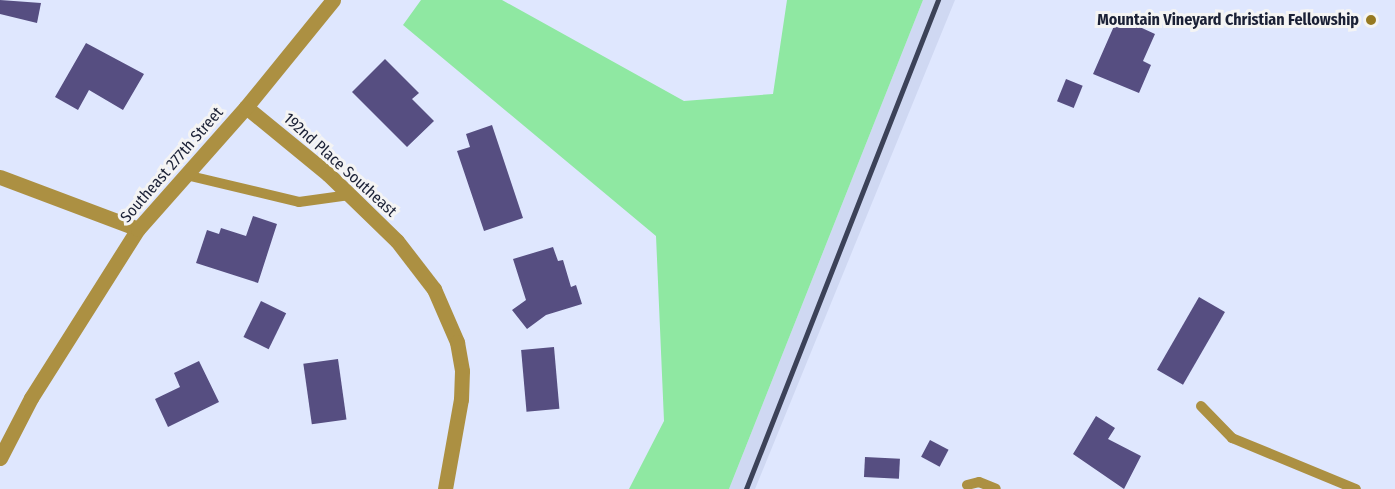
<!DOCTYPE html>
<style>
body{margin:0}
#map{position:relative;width:1395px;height:489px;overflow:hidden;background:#dfe7fe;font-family:"Fira Sans Condensed",sans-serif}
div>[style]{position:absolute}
.built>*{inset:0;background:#cfd8f2}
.green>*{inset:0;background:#8fe8a2}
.building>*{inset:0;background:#564e81;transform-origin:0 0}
.service>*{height:10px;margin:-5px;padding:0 5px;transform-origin:5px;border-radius:5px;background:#ac9042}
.minor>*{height:15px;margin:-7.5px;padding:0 7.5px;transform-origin:7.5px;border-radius:7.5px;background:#ac9042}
.rail>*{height:4.5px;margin:-2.25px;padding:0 2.25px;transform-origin:2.25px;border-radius:2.25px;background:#3c4258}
.dots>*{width:16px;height:16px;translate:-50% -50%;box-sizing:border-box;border:3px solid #f4f4f4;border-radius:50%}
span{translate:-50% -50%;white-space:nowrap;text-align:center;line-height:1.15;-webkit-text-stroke:6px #f4f4f4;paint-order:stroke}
.poi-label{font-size:16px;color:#1b2136;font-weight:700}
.right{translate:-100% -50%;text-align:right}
.street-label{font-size:16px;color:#1b2136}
</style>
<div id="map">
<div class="built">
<div style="clip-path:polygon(923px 0,955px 0,755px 489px,729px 489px)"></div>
</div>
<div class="green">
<div style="clip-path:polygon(421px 0,502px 0,684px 101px,773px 94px,787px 0,923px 0,729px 489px,629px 489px,664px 421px,656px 236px,403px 25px)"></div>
</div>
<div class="building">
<div style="clip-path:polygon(0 0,41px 3px,37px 23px,0 14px)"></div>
<div style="clip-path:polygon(1118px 17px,1155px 34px,1143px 61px,1151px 65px,1139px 93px,1093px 74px)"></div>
<div style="clip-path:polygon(86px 43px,144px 74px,123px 110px,89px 90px,78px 110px,55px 97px)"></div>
<div style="clip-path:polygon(385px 59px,419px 93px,412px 99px,434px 121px,407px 147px,352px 92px)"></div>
<div style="left:1066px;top:79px;width:18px;height:24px;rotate:22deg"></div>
<div style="clip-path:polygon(492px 125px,523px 218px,484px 231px,457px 151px,470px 147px,466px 134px)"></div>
<div style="clip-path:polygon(253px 216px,277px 224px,258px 283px,196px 263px,207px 230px,219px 234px,221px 228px,246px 236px)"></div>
<div style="clip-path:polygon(553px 247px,558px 261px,563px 260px,571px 287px,576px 285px,582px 304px,546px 315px,527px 329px,512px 310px,526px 300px,513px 259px)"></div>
<div style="left:1199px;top:297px;width:30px;height:84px;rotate:30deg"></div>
<div style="left:261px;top:301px;width:28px;height:40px;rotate:26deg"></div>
<div style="left:554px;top:347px;width:62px;height:33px;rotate:85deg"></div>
<div style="left:338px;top:359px;width:61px;height:35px;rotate:82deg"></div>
<div style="clip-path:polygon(199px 361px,219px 402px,168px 427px,155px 399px,180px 387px,174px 373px)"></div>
<div style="clip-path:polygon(1096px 416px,1115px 428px,1108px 439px,1141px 456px,1124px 489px,1073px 454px)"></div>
<div style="left:930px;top:440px;width:21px;height:19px;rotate:28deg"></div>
<div style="left:865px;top:457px;width:35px;height:20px;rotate:3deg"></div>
</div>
<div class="service">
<div style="left:186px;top:175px;width:116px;rotate:13.4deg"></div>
<div style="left:299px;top:202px;width:51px;rotate:-7.8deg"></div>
<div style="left:1201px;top:406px;width:45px;rotate:45.9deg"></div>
<div style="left:1232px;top:438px;width:134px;rotate:22.4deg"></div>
<div style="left:967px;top:485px;width:12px;rotate:-14deg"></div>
<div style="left:979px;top:482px;width:18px;rotate:22deg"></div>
</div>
<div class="minor">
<div style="left:246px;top:107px;width:106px;rotate:39.3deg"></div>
<div style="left:328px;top:174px;width:96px;rotate:44.2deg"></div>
<div style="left:397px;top:241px;width:61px;rotate:52.4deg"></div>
<div style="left:434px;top:289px;width:58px;rotate:66.5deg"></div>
<div style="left:457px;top:342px;width:29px;rotate:80deg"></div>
<div style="left:462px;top:371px;width:28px;rotate:92deg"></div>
<div style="left:461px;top:399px;width:91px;rotate:100.1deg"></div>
<div style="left:0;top:177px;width:147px;rotate:20.6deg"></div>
<div style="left:0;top:458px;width:68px;rotate:-62.7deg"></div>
<div style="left:31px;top:398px;width:200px;rotate:-57.7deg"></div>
<div style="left:138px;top:229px;width:163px;rotate:-48.5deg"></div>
<div style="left:246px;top:107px;width:138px;rotate:-50.9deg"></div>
</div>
<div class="rail">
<div style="left:746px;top:489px;width:525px;rotate:-68.56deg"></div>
</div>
<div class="dots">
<div style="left:1371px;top:20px;background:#967921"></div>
</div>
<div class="poi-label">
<span class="right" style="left:1359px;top:20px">Mountain Vineyard Christian Fellowship</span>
</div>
<div class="street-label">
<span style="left:172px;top:165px;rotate:-49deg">Southeast 277th Street</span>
<span style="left:340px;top:165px;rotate:42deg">192nd Place Southeast</span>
</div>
</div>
